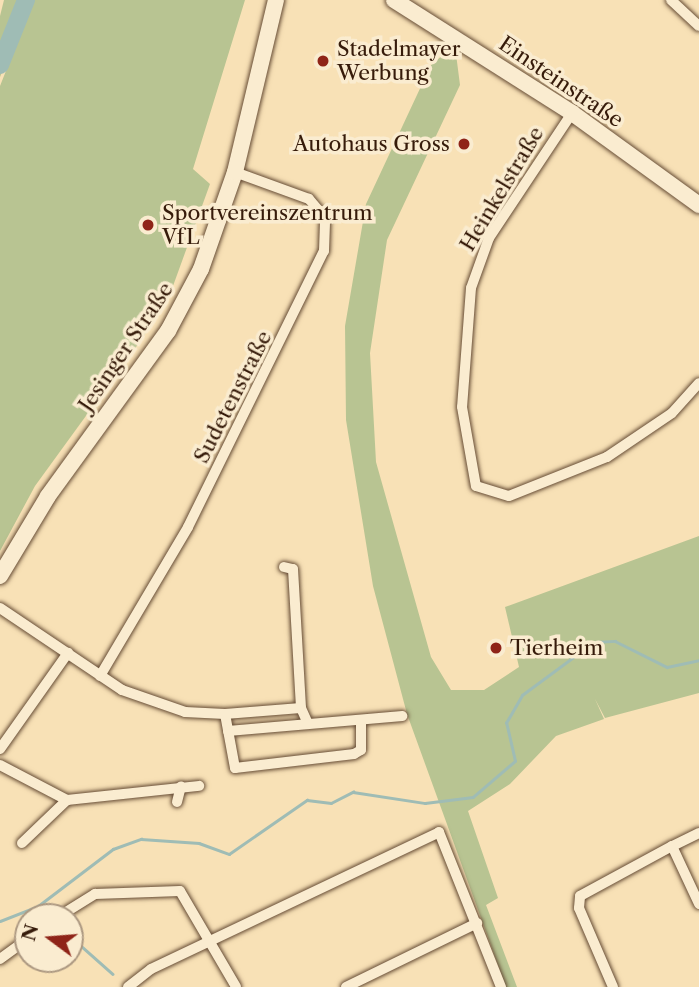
<!DOCTYPE html>
<meta charset="utf-8">
<style>
body{margin:0}
#map{position:relative;width:699px;height:987px;overflow:hidden;background:#f8e1b6;font-family:"Libre Caslon Text",serif}
div>[style]{position:absolute}
.green>*{inset:0;background:#b8c492}
.stream>*{height:2.5px;margin:-1.25px;padding:0 1.25px;transform-origin:1.25px;border-radius:1.25px;background:#9fbcb5}
.river>*{height:18px;margin:-9px;padding:0 9px;transform-origin:9px;border-radius:9px;background:#9fbcb5}
.roads{filter:drop-shadow(0 0 2px #664c35) drop-shadow(0 0 2px #664c35)}
.street>*{height:10px;margin:-5px;padding:0 5px;transform-origin:5px;border-radius:5px;background:#faecd0}
.secondary>*{height:16px;margin:-8px;padding:0 8px;transform-origin:8px;border-radius:8px;background:#faecd0}
.dots>*{width:19px;height:19px;translate:-50% -50%;box-sizing:border-box;border:4px solid #faecd0;border-radius:50%}
span{translate:-50% -50%;white-space:nowrap;text-align:center;line-height:1.15;-webkit-text-stroke:7px #faecd0;paint-order:stroke}
.poi-label{font-size:21px;color:#361b0a}
.left{translate:0 -50%;text-align:left}
.right{translate:-100% -50%;text-align:right}
.street-label{font-size:21px;color:#361b0a}
.north{position:absolute;left:14px;top:903px;width:70px;height:70px;box-sizing:border-box;background:#faecd0;border:2px solid #ac9881;border-radius:50%;rotate:286deg;font-size:19px;font-weight:700;line-height:28px;text-align:center;color:#361b0a}
.north::after{content:'';display:block;margin:auto;width:24px;height:32px;background:#8f2418;clip-path:polygon(50% 0,100% 100%,50% 72%,0 100%)}
</style>
<div id="map">
<div class="green">
<div style="clip-path:polygon(4px 0,32px 0,0 77px,0 16px)"></div>
<div style="clip-path:polygon(34px 0,245px 0,193px 169px,210px 184px,173px 286px,144px 336px,35px 486px,0 551px,0 86px)"></div>
<div style="clip-path:polygon(450px 49px,456px 54px,460px 85px,387px 240px,370px 353px,376px 462px,431px 657px,451px 690px,484px 690px,519px 667px,505px 607px,699px 536px,699px 693px,605px 718px,595px 699px,604px 719px,556px 736px,510px 784px,468px 811px,498px 898px,486px 905px,517px 987px,506px 987px,407px 714px,373px 586px,346px 420px,345px 326px,366px 204px,431px 65px)"></div>
</div>
<div class="stream">
<div style="left:38px;top:906px;width:10px;rotate:45deg"></div>
<div style="left:0;top:921px;width:41px;rotate:-21.5deg"></div>
<div style="left:38px;top:906px;width:94px;rotate:-37.2deg"></div>
<div style="left:113px;top:849px;width:30px;rotate:-20deg"></div>
<div style="left:141px;top:839px;width:58px;rotate:3.9deg"></div>
<div style="left:199px;top:843px;width:32px;rotate:20deg"></div>
<div style="left:229px;top:854px;width:95px;rotate:-34.7deg"></div>
<div style="left:307px;top:800px;width:24px;rotate:7deg"></div>
<div style="left:331px;top:803px;width:25px;rotate:-27deg"></div>
<div style="left:353px;top:792px;width:73px;rotate:8.7deg"></div>
<div style="left:425px;top:803px;width:48px;rotate:-7.1deg"></div>
<div style="left:473px;top:797px;width:55px;rotate:-40.6deg"></div>
<div style="left:515px;top:761px;width:39px;rotate:-103deg"></div>
<div style="left:506px;top:723px;width:32px;rotate:-60deg"></div>
<div style="left:522px;top:695px;width:89px;rotate:-36.4deg"></div>
<div style="left:594px;top:642px;width:21px;rotate:-3deg"></div>
<div style="left:615px;top:641px;width:58px;rotate:26.6deg"></div>
<div style="left:667px;top:667px;width:33px;rotate:-12deg"></div>
<div style="left:70px;top:936px;width:57px;rotate:41.5deg"></div>
</div>
<div class="river">
<div style="left:0;top:65px;width:70px;rotate:-68.2deg"></div>
</div>
<div class="roads">
<div class="street">
<div style="left:671px;top:0;width:38px;rotate:43deg"></div>
<div style="left:572px;top:113px;width:150px;rotate:123.6deg"></div>
<div style="left:489px;top:238px;width:53px;rotate:109.8deg"></div>
<div style="left:471px;top:288px;width:119px;rotate:94.3deg"></div>
<div style="left:462px;top:407px;width:80px;rotate:80deg"></div>
<div style="left:476px;top:486px;width:34px;rotate:17deg"></div>
<div style="left:509px;top:496px;width:105px;rotate:-21.7deg"></div>
<div style="left:607px;top:457px;width:78px;rotate:-34.1deg"></div>
<div style="left:672px;top:413px;width:40px;rotate:-48deg"></div>
<div style="left:284px;top:567px;width:9px;rotate:13deg"></div>
<div style="left:293px;top:569px;width:139px;rotate:86.7deg"></div>
<div style="left:301px;top:708px;width:17px;rotate:66deg"></div>
<div style="left:0;top:608px;width:147px;rotate:33.9deg"></div>
<div style="left:122px;top:690px;width:67px;rotate:19.2deg"></div>
<div style="left:185px;top:712px;width:40px;rotate:2.9deg"></div>
<div style="left:225px;top:714px;width:55px;rotate:79.5deg"></div>
<div style="left:235px;top:768px;width:120px;rotate:-6.7deg"></div>
<div style="left:354px;top:754px;width:8px;rotate:-30deg"></div>
<div style="left:361px;top:750px;width:29px;rotate:-90deg"></div>
<div style="left:100px;top:676px;width:173px;rotate:-59.4deg"></div>
<div style="left:188px;top:527px;width:308px;rotate:-63.8deg"></div>
<div style="left:324px;top:251px;width:33px;rotate:-88deg"></div>
<div style="left:325px;top:218px;width:25px;rotate:-130deg"></div>
<div style="left:309px;top:199px;width:79px;rotate:-160deg"></div>
<div style="left:225px;top:714px;width:76px;rotate:-4.5deg"></div>
<div style="left:228px;top:731px;width:175px;rotate:-4.9deg"></div>
<div style="left:0;top:749px;width:118px;rotate:-54.7deg"></div>
<div style="left:0;top:765px;width:76px;rotate:27.6deg"></div>
<div style="left:67px;top:800px;width:133px;rotate:-6.1deg"></div>
<div style="left:177px;top:802px;width:16px;rotate:-76deg"></div>
<div style="left:699px;top:833px;width:30px;rotate:154deg"></div>
<div style="left:672px;top:846px;width:64px;rotate:65deg"></div>
<div style="left:22px;top:843px;width:62px;rotate:-43.7deg"></div>
<div style="left:58px;top:917px;width:44px;rotate:-31.9deg"></div>
<div style="left:95px;top:894px;width:85px;rotate:-2deg"></div>
<div style="left:180px;top:891px;width:111px;rotate:59.7deg"></div>
<div style="left:0;top:959px;width:34px;rotate:-36deg"></div>
<div style="left:128px;top:987px;width:29px;rotate:-38deg"></div>
<div style="left:151px;top:969px;width:319px;rotate:-25.4deg"></div>
<div style="left:439px;top:832px;width:167px;rotate:68.2deg"></div>
<div style="left:346px;top:987px;width:146px;rotate:-26deg"></div>
<div style="left:613px;top:987px;width:86px;rotate:-113.3deg"></div>
<div style="left:579px;top:908px;width:12px;rotate:-85deg"></div>
<div style="left:580px;top:896px;width:105px;rotate:-28.5deg"></div>
</div>
<div class="secondary">
<div style="left:394px;top:0;width:211px;rotate:32.4deg"></div>
<div style="left:572px;top:113px;width:157px;rotate:35.9deg"></div>
<div style="left:0;top:576px;width:93px;rotate:-59deg"></div>
<div style="left:48px;top:496px;width:204px;rotate:-54deg"></div>
<div style="left:168px;top:331px;width:70px;rotate:-62deg"></div>
<div style="left:201px;top:269px;width:103px;rotate:-70.7deg"></div>
<div style="left:235px;top:172px;width:177px;rotate:-76.6deg"></div>
</div>
</div>
<div class="dots">
<div style="left:323px;top:61px;background:#8f2418"></div>
<div style="left:464px;top:144px;background:#8f2418"></div>
<div style="left:148px;top:225px;background:#8f2418"></div>
<div style="left:496px;top:648px;background:#8f2418"></div>
</div>
<div class="poi-label">
<span class="left" style="left:337px;top:61px">Stadelmayer<br>Werbung</span>
<span class="right" style="left:450px;top:144px">Autohaus Gross</span>
<span class="left" style="left:162px;top:225px">Sportvereinszentrum<br>VfL</span>
<span class="left" style="left:510px;top:648px">Tierheim</span>
</div>
<div class="street-label">
<span style="left:561px;top:82px;rotate:34deg">Einsteinstraße</span>
<span style="left:502px;top:189px;rotate:-59deg">Heinkelstraße</span>
<span style="left:126px;top:347px;rotate:-56deg">Jesinger Straße</span>
<span style="left:233px;top:397px;rotate:-63deg">Sudetenstraße</span>
</div>
<div class="north">N</div>
</div>
